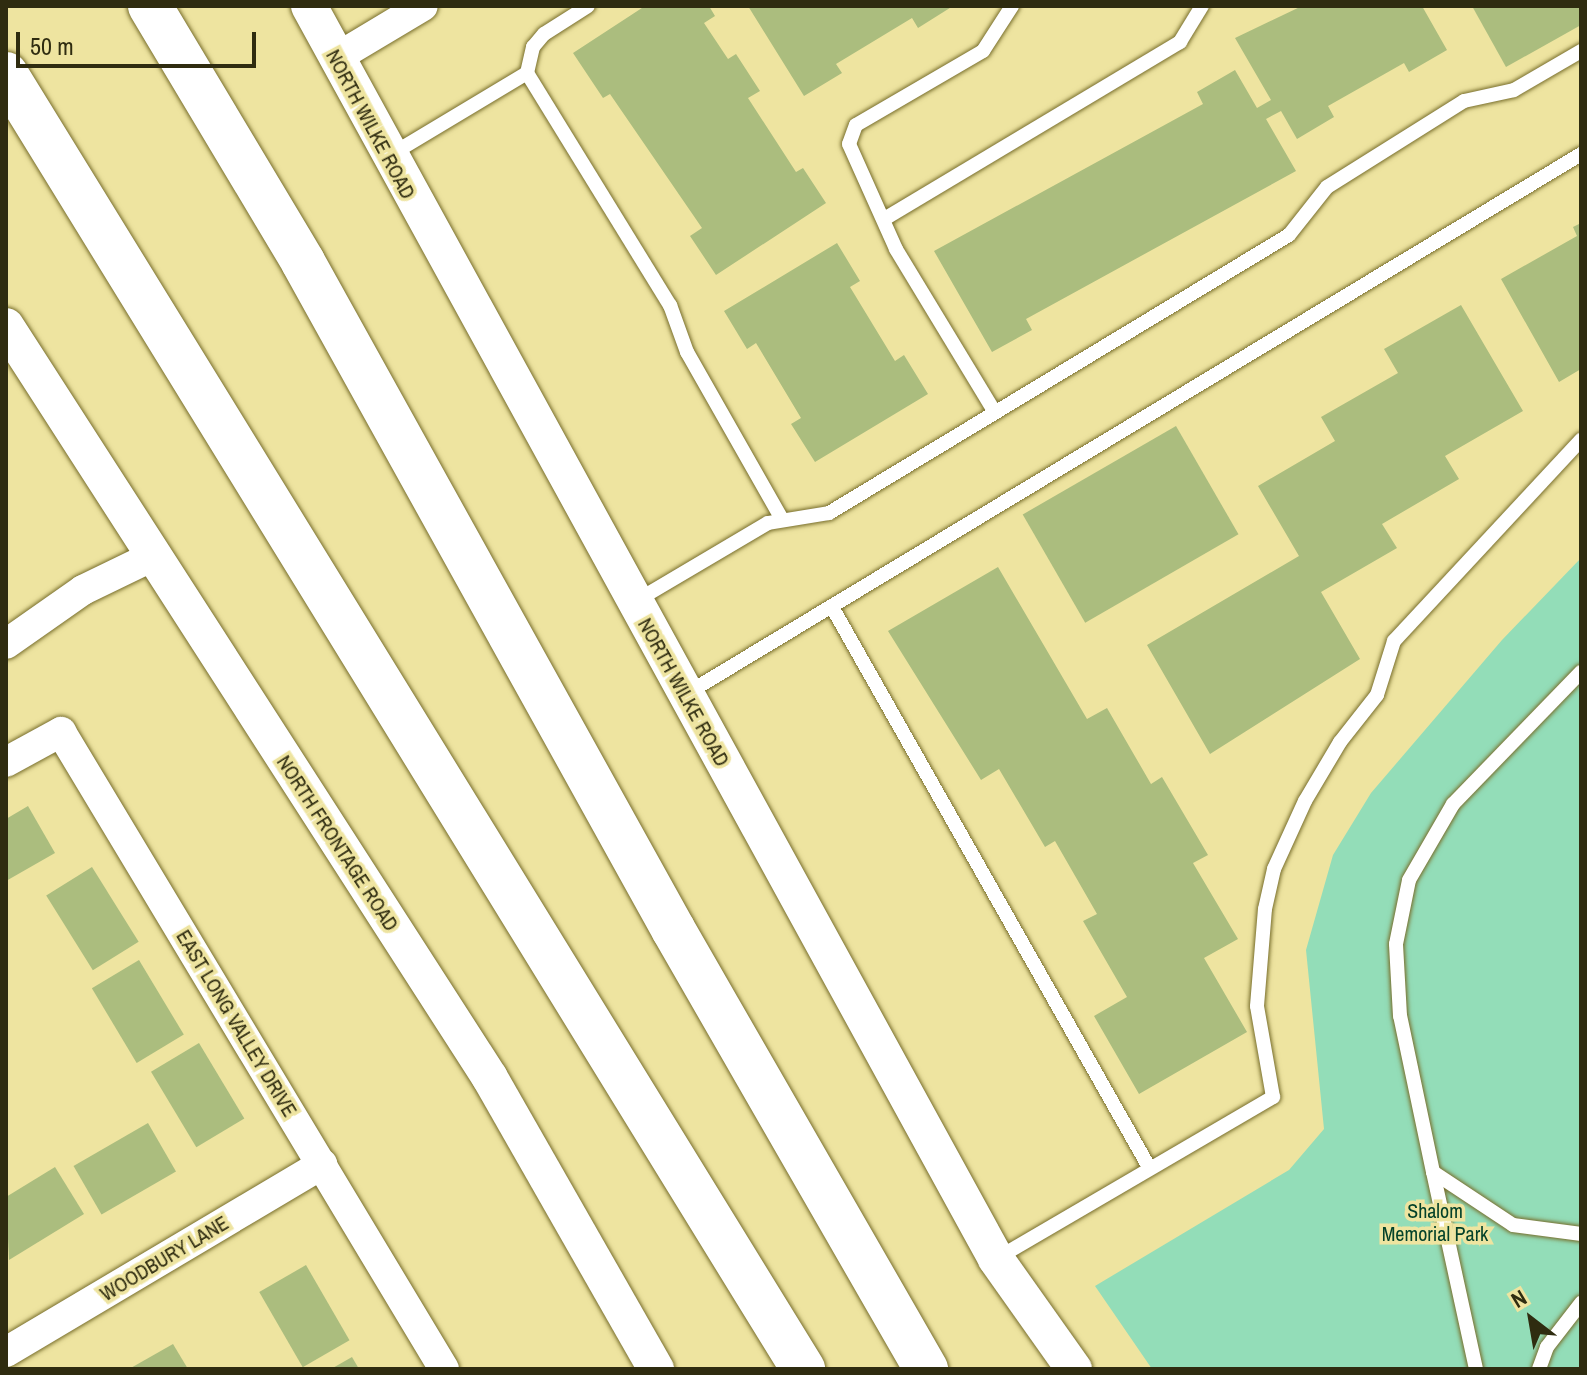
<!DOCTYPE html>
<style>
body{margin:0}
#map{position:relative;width:1587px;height:1375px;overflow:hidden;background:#eee4a0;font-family:"Archivo Narrow",sans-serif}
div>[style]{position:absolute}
.green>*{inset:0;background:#93ddb8}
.building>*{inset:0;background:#abbd7e;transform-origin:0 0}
.roads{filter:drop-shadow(0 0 2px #786e2c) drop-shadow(0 0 2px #786e2c)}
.service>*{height:14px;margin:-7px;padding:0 7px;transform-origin:7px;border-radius:7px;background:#fff}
.minor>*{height:30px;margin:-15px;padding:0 15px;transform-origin:15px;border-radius:15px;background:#fff}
.tertiary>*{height:36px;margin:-18px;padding:0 18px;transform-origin:18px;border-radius:18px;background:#fff}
.motorway>*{height:44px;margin:-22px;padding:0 22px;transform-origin:22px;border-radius:22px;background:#fff}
span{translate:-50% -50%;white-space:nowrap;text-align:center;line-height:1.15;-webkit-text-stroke:7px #eee4a0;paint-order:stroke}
.street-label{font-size:20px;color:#2f2c10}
.park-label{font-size:20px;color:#034129}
.frame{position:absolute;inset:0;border:8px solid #2f2c10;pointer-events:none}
.north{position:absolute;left:1491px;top:1279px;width:80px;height:80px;-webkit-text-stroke:6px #eee4a0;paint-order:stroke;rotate:329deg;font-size:22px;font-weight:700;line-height:32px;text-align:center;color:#2f2c10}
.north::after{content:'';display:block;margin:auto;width:28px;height:36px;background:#2f2c10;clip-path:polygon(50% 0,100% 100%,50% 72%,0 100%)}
.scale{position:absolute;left:16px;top:32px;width:240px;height:36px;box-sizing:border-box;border:4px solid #2f2c10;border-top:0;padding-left:10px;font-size:24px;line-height:28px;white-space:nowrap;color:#2f2c10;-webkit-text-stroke:6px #eee4a0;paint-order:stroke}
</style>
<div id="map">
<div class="green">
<div style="clip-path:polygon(1581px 558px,1581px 1369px,1152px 1369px,1095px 1286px,1289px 1170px,1324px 1129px,1306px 950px,1333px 855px,1371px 793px,1502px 640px)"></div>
</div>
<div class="building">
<div style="clip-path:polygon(645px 6px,709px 6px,715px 16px,704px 23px,728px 59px,736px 54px,760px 91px,748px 98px,796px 172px,803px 168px,826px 203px,716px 275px,690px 236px,702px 228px,610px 94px,603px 98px,573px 53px)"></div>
<div style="clip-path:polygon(748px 6px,953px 6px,918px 28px,912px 18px,836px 64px,842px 73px,804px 96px)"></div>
<div style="clip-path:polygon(1302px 6px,1422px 6px,1447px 50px,1409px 72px,1404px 63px,1328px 106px,1334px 117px,1297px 139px,1281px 111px,1266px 119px,1296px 171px,1026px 319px,1032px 330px,992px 352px,934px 251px,1203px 104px,1197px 92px,1235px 70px,1257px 108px,1271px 100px,1235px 38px)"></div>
<div style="clip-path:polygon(1472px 6px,1581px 6px,1581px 25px,1506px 67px)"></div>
<div style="clip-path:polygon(1581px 223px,1581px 369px,1559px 382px,1501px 279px,1577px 236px,1573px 227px)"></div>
<div style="clip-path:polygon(837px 243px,860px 281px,850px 287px,895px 361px,904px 355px,928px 394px,815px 462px,791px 424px,801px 418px,756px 343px,747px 349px,724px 311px)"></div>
<div style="clip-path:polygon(1461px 305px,1523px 411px,1445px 456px,1459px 479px,1382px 524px,1397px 548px,1321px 592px,1360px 659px,1210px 754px,1147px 645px,1299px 556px,1258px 486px,1335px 441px,1321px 417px,1398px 373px,1384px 349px)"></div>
<div style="left:1176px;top:426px;width:125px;height:177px;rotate:60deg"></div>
<div style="clip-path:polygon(998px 567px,1087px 719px,1107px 708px,1151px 784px,1162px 777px,1208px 855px,1193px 863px,1238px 939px,1204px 958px,1247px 1032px,1139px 1094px,1094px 1016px,1127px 997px,1083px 921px,1097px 914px,1055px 841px,1045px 847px,999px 769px,981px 780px,888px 631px)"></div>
<div style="clip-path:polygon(28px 806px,55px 853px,6px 881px,6px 819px)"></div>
<div style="left:92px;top:867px;width:88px;height:54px;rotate:58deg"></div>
<div style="left:139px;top:960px;width:87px;height:55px;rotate:59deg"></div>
<div style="left:199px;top:1043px;width:88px;height:56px;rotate:59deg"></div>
<div style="left:148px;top:1123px;width:56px;height:86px;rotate:60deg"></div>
<div style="clip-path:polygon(55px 1167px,84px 1214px,9px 1260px,6px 1197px)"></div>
<div style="left:306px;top:1265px;width:87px;height:54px;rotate:60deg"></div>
<div style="clip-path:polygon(173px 1344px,188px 1369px,129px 1369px)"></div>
<div style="clip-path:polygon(352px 1357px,359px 1369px,331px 1369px)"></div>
</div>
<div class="roads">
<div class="service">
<div style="left:527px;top:73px;width:273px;rotate:58.4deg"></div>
<div style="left:670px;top:305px;width:50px;rotate:70.1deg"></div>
<div style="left:687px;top:352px;width:192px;rotate:60.4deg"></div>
<div style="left:392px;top:154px;width:157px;rotate:-31deg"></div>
<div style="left:527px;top:73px;width:27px;rotate:-77deg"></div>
<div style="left:533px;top:47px;width:17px;rotate:-50deg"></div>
<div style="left:544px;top:34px;width:52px;rotate:-32.5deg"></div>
<div style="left:886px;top:218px;width:343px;rotate:-30.9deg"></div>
<div style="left:1180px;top:42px;width:42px;rotate:-58.6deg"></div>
<div style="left:994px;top:411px;width:189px;rotate:-121.2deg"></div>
<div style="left:896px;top:249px;width:115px;rotate:-114.1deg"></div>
<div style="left:849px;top:144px;width:20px;rotate:-70deg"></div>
<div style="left:856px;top:125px;width:147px;rotate:-30.2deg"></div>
<div style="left:983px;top:51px;width:54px;rotate:-57.2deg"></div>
<div style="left:636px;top:601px;width:153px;rotate:-30.6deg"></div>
<div style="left:768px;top:523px;width:62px;rotate:-9.3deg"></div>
<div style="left:829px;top:513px;width:537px;rotate:-31.15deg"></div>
<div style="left:1289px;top:235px;width:61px;rotate:-51.6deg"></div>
<div style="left:1327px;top:187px;width:162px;rotate:-32.1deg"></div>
<div style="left:1464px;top:101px;width:51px;rotate:-12.4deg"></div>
<div style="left:1514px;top:90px;width:78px;rotate:-30.2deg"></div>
<div style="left:832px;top:607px;width:643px;rotate:60.49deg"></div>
<div style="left:686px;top:694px;width:1045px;rotate:-31.1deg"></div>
<div style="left:1433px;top:1172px;width:159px;rotate:-101.9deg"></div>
<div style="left:1400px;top:1016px;width:72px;rotate:-93.2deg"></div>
<div style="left:1396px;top:944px;width:65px;rotate:-78.5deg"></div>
<div style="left:1409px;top:880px;width:88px;rotate:-59.9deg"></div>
<div style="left:1453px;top:804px;width:184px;rotate:-45.9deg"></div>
<div style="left:996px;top:1259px;width:321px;rotate:-30.3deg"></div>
<div style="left:1273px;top:1097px;width:92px;rotate:-100deg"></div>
<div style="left:1257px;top:1006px;width:97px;rotate:-85.3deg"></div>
<div style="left:1265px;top:909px;width:41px;rotate:-77.3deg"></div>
<div style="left:1274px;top:869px;width:75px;rotate:-65.5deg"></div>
<div style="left:1305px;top:801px;width:69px;rotate:-59.3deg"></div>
<div style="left:1340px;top:742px;width:60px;rotate:-51.8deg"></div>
<div style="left:1377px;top:695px;width:57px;rotate:-72.5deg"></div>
<div style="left:1394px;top:641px;width:275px;rotate:-47.1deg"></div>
<div style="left:1476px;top:1369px;width:202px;rotate:-102.3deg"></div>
<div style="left:1433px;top:1172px;width:96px;rotate:33.5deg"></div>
<div style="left:1513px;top:1225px;width:69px;rotate:7.5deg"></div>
<div style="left:1539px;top:1369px;width:23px;rotate:-70deg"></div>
<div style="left:1547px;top:1347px;width:56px;rotate:-52.3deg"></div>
</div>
<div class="minor">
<div style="left:336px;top:58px;width:101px;rotate:-30.9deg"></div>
<div style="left:6px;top:644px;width:94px;rotate:-35deg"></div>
<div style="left:83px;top:590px;width:78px;rotate:-25.9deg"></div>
<div style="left:6px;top:762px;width:63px;rotate:-28.6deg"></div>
<div style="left:61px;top:732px;width:743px;rotate:58.98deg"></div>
<div style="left:6px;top:1352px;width:368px;rotate:-30.7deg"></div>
</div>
<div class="tertiary">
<div style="left:309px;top:6px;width:1429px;rotate:61.26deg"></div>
<div style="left:996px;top:1259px;width:135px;rotate:54.7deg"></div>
<div style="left:6px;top:326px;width:894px;rotate:57.23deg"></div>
<div style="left:490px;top:1078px;width:335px;rotate:60.3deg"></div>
</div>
<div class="motorway">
<div style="left:150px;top:6px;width:298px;rotate:59.1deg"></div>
<div style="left:303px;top:262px;width:763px;rotate:60.98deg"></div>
<div style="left:673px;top:929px;width:508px;rotate:60.1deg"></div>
<div style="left:6px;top:74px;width:1521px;rotate:58.39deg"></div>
</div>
</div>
<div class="street-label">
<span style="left:371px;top:124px;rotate:62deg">NORTH WILKE ROAD</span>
<span style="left:684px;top:692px;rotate:61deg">NORTH WILKE ROAD</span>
<span style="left:338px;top:843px;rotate:57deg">NORTH FRONTAGE ROAD</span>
<span style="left:237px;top:1023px;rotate:59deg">EAST LONG VALLEY DRIVE</span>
<span style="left:164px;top:1258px;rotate:-31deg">WOODBURY LANE</span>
</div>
<div class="park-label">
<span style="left:1435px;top:1222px">Shalom<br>Memorial Park</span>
</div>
<div class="frame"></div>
<div class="north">N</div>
<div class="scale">50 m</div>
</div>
